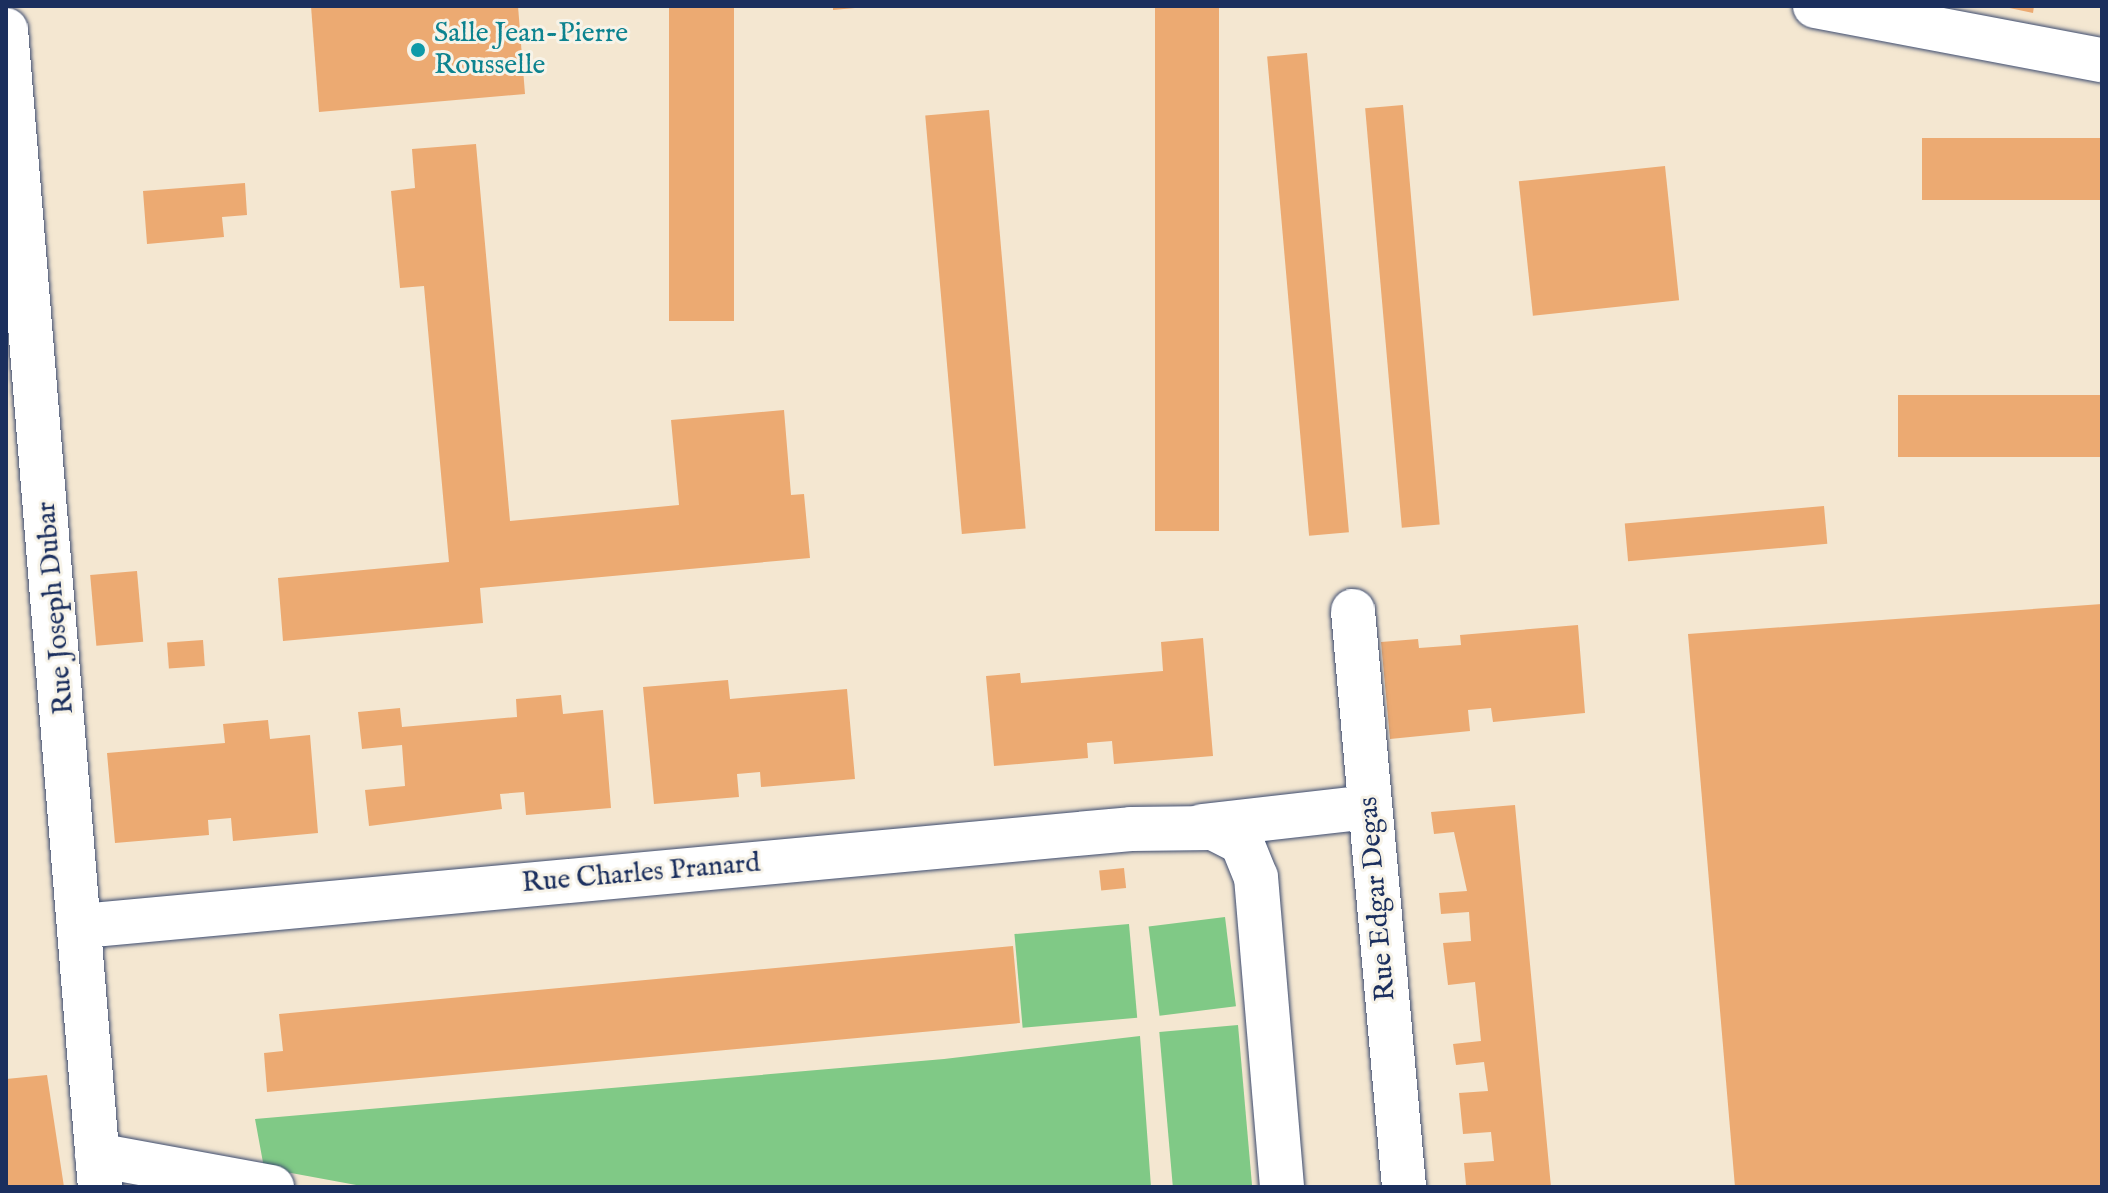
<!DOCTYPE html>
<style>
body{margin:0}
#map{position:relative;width:2108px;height:1193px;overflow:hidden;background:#f4e7d1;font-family:"IM FELL English",serif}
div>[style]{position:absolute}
.green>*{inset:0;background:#80c986;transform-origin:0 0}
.building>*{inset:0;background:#ecaa72;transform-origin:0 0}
.roads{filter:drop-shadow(0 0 2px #3c4b6f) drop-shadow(0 0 2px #3c4b6f)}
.minor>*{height:44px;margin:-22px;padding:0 22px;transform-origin:22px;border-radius:22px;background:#fff}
.dots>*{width:22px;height:22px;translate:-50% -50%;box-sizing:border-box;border:4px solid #f7f3e8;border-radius:50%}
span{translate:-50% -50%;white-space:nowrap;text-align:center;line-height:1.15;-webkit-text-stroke:6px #f7f3e8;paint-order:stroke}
.culture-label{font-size:28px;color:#0d838f}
.left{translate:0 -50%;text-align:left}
.street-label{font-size:28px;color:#1b2f5e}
.frame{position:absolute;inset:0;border:8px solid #1b2f5e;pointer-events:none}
</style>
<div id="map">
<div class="green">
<div style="left:1225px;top:917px;width:90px;height:77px;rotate:83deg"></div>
<div style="left:1129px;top:924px;width:94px;height:115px;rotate:85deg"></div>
<div style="left:1238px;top:1025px;width:163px;height:79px;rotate:85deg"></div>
<div style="clip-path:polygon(1140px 1036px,1151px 1187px,367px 1187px,264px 1168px,255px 1119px,944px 1059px)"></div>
</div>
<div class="building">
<div style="clip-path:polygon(311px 6px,518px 6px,525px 94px,319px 112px)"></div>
<div style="left:669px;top:6px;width:65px;height:315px"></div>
<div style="clip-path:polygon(833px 6px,855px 6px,855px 8px,833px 10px)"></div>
<div style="left:1155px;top:6px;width:64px;height:525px"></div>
<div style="clip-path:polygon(2000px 6px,2034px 6px,2033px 13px)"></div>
<div style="left:1307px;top:53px;width:481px;height:40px;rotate:85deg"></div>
<div style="left:1403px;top:105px;width:421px;height:38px;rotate:85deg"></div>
<div style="left:989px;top:110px;width:420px;height:64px;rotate:85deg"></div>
<div style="left:2102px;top:138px;width:62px;height:180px;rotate:90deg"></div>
<div style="clip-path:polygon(476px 144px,510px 521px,679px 505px,671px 420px,784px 410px,791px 495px,804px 494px,810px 558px,480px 588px,483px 623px,283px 641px,278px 578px,449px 562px,424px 286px,400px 288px,391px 191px,415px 188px,412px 149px)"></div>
<div style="left:1665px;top:166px;width:135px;height:147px;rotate:84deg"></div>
<div style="clip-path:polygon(245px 183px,247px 215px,222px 217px,224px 237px,147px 244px,143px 191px)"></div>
<div style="left:2102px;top:395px;width:62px;height:204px;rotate:90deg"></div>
<div style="left:1824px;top:506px;width:38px;height:200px;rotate:85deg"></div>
<div style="left:137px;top:571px;width:71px;height:47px;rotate:85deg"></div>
<div style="clip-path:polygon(2102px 604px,2102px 1187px,1735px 1187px,1688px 634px)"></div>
<div style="clip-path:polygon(1578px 625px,1585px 713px,1493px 722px,1491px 708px,1468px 710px,1470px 731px,1390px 739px,1381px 642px,1418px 639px,1419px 648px,1461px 645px,1460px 635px)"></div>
<div style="clip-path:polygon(1203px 638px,1213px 756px,1114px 764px,1112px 741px,1087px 743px,1088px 758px,994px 766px,986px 676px,1020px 673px,1021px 683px,1163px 671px,1161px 642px)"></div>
<div style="left:203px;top:640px;width:26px;height:36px;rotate:86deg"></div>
<div style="clip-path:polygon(728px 680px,730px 699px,847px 689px,855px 779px,761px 787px,760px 772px,737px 774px,739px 797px,654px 804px,643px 687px)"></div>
<div style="clip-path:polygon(561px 695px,563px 714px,603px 710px,611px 808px,526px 815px,524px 792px,500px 794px,502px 809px,369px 826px,365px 790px,405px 786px,402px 745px,362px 749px,358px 712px,400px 708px,402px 727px,517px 717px,516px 699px)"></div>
<div style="clip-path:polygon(268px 720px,270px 739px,310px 735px,318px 833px,233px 841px,231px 818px,208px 820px,209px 835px,115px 843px,107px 753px,225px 743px,223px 724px)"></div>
<div style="clip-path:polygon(1515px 805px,1551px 1187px,1466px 1185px,1464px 1163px,1494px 1161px,1491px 1132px,1463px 1134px,1459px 1093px,1488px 1091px,1484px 1062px,1456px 1065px,1453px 1044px,1481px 1041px,1475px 982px,1448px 985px,1443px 943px,1471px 941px,1469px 912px,1441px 914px,1439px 893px,1467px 891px,1454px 832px,1434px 834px,1431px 812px)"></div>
<div style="left:1124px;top:868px;width:20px;height:25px;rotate:84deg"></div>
<div style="clip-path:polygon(1013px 946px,1020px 1023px,267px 1092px,264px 1053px,283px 1051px,279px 1014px)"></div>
<div style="clip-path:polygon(47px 1075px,64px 1187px,6px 1187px,6px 1079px)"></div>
</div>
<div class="roads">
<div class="minor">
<div style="left:1815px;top:6px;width:292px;rotate:10.7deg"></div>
<div style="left:6px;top:30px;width:1161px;rotate:85.36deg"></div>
<div style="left:1353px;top:611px;width:578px;rotate:84.94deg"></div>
<div style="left:1202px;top:826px;width:169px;rotate:-6.5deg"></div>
<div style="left:82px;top:926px;width:1053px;rotate:-5.28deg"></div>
<div style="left:1131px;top:829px;width:82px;rotate:-0.7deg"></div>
<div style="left:1213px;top:828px;width:33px;rotate:27deg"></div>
<div style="left:1242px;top:843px;width:37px;rotate:68deg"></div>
<div style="left:1256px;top:877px;width:311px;rotate:85.2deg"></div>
<div style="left:97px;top:1155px;width:178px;rotate:10.4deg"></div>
</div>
</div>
<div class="dots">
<div style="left:418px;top:50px;background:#0f9aa8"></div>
</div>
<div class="culture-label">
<span class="left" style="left:434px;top:50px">Salle Jean-Pierre<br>Rousselle</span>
</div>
<div class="street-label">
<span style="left:56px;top:608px;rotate:-95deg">Rue Joseph Dubar</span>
<span style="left:641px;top:874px;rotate:-5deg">Rue Charles Pranard</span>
<span style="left:1378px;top:899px;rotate:-95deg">Rue Edgar Degas</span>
</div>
<div class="frame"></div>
</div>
